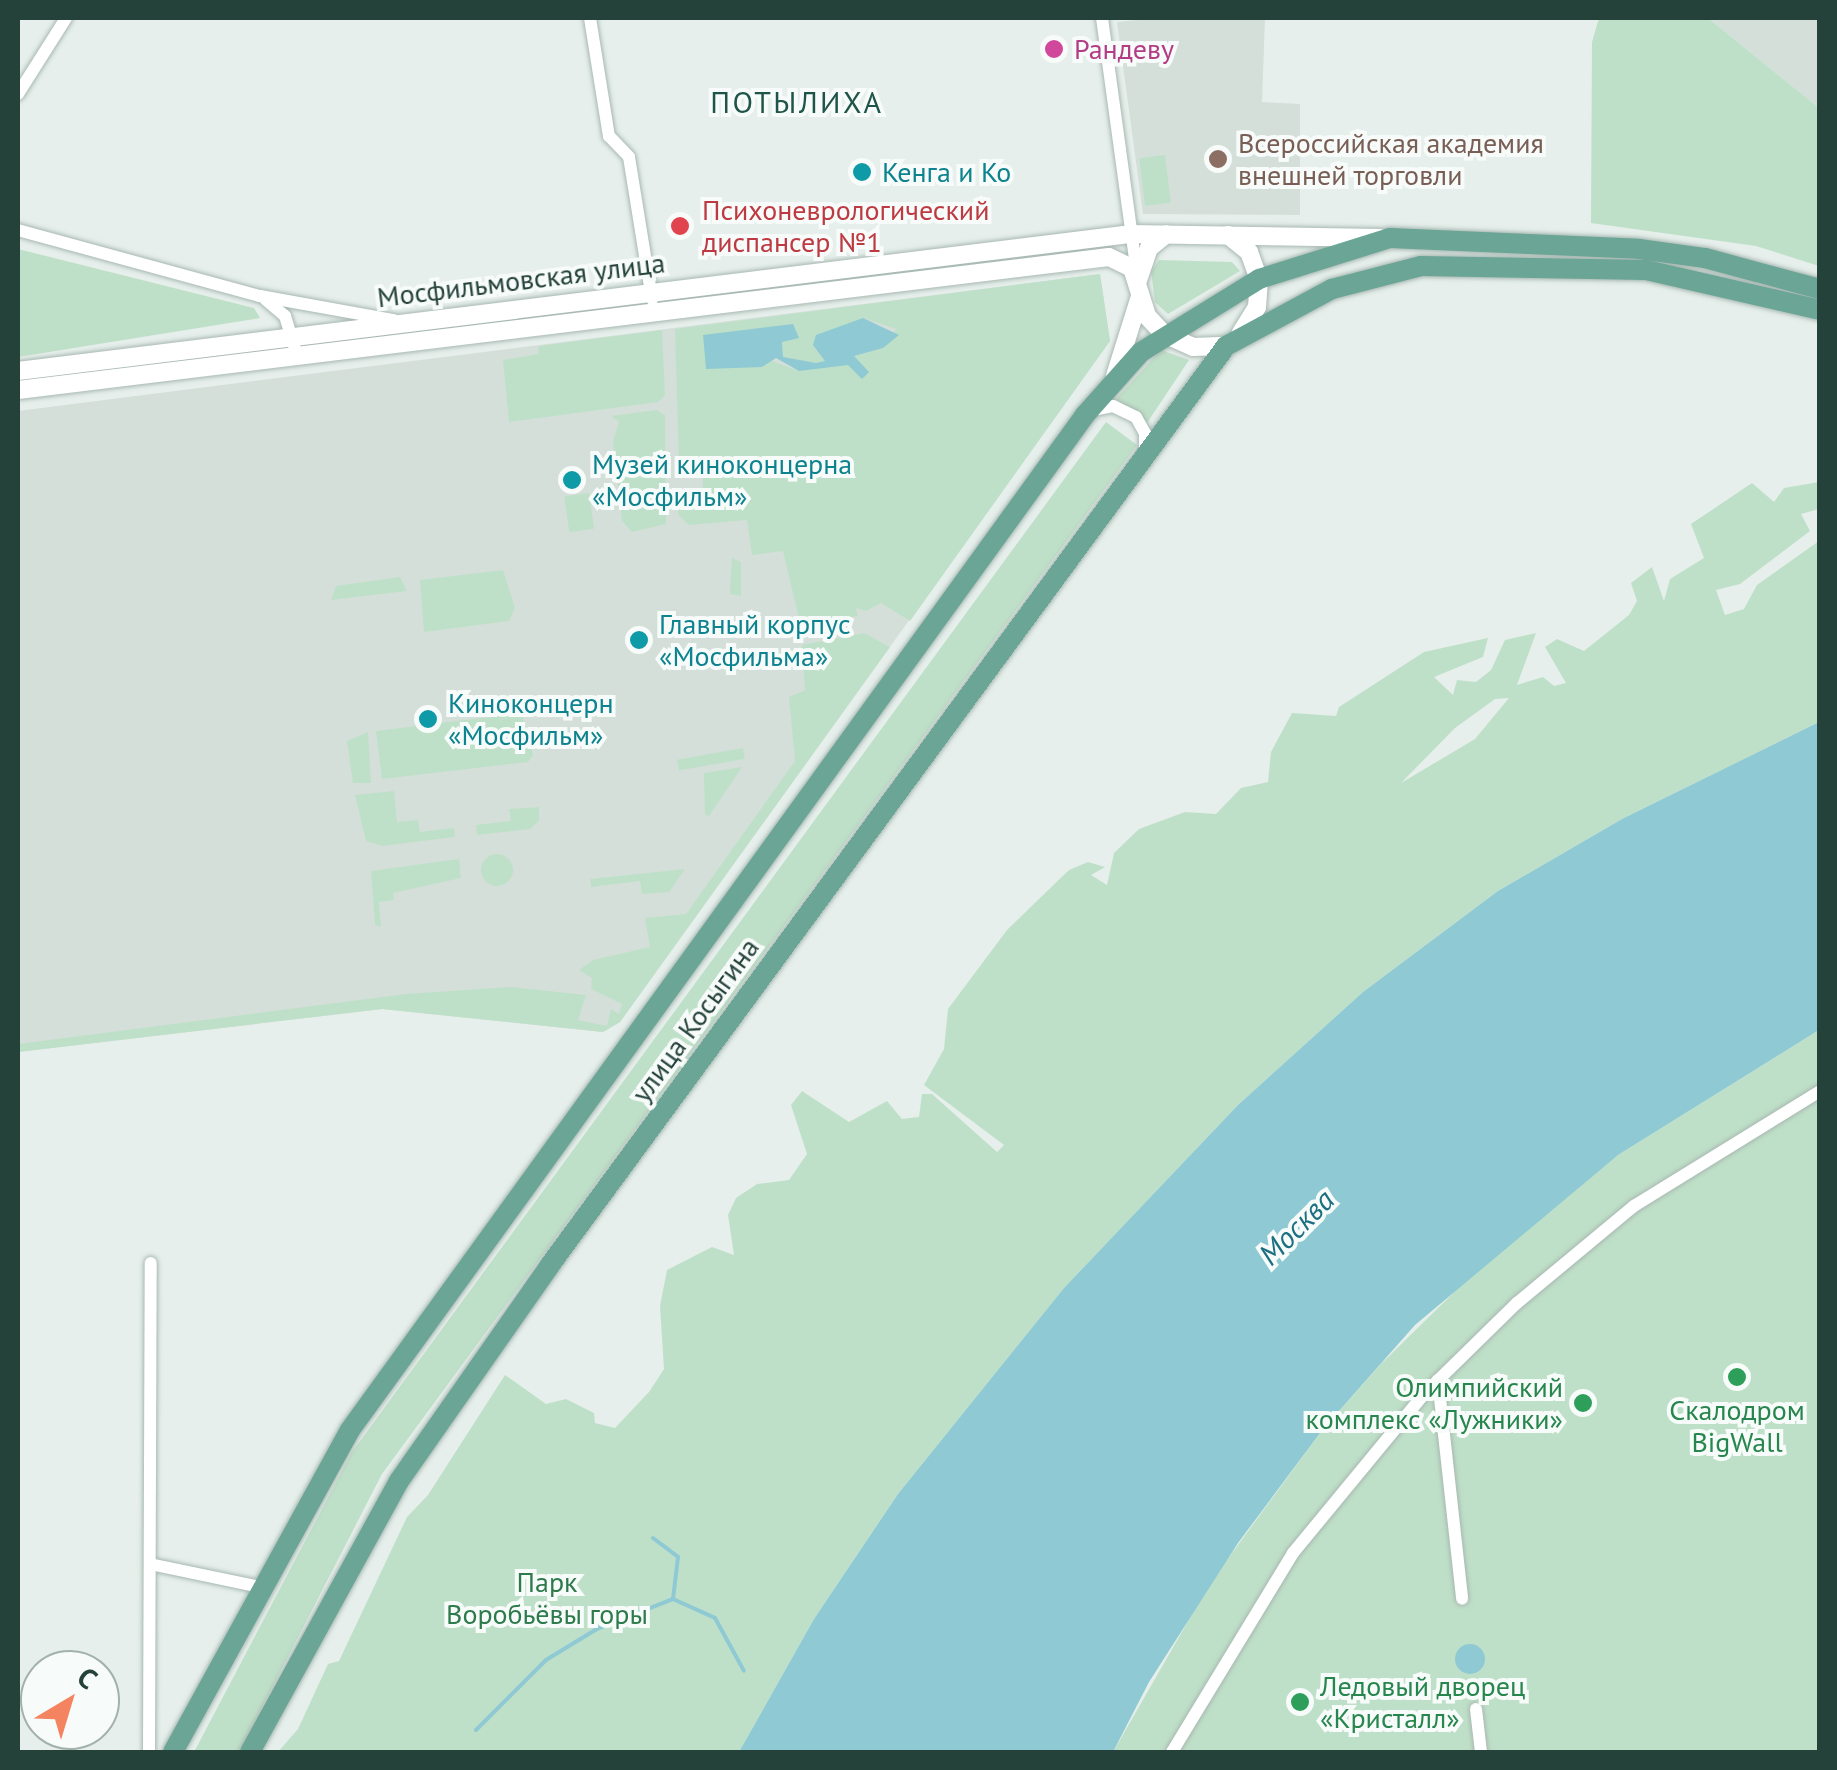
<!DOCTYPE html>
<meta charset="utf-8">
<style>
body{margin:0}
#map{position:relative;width:1837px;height:1770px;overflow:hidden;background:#e6efeb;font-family:"PT Sans",sans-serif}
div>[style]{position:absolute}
.built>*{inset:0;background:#d4dfda}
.green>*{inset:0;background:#bfe0c8;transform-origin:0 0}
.round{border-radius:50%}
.water>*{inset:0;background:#8ec9d4}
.stream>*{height:4px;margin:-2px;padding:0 2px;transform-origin:2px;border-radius:2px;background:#8ec9d4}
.roads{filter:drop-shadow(0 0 2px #a8b8b2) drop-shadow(0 0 2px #a8b8b2)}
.minor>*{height:12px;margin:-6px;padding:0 6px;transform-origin:6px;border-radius:6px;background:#fff}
.secondary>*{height:18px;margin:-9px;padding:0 9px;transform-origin:9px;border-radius:9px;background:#fff}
.primary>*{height:20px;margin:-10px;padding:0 10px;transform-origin:10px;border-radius:10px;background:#6aa596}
.dots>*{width:28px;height:28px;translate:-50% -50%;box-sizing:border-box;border:5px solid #f7fbf9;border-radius:50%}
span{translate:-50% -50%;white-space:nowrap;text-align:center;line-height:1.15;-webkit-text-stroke:8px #f7fbf9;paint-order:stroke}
.hotel-label{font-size:28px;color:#b23c85}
.left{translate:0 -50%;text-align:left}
.education-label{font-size:28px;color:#785e54}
.culture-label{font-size:28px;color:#0d838f}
.health-label{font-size:28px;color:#be3a42}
.street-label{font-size:28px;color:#24423a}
.leisure-label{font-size:28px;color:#27864d}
.right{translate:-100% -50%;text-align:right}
.park-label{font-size:28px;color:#2d7a4b}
.neighbourhood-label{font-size:30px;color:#1f5548;letter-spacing:2.5px}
.water-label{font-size:30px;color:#1c6f80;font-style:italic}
.frame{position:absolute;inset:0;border:20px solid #24423a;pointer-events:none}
.north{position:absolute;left:20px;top:1650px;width:100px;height:100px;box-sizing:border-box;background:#f7fbf9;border:2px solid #a3b1ad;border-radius:50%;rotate:38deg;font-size:28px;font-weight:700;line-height:40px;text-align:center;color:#24423a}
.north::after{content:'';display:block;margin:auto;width:35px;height:45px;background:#f4845f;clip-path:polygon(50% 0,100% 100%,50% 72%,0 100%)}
</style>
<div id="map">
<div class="built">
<div style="clip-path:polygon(1157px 18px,1265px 18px,1262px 102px,1300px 104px,1300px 215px,1143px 214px,1117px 22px)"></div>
<div style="clip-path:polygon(1708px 18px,1819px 18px,1819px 108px)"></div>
<div style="clip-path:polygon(1100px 274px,1110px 341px,620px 1022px,603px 1032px,382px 1009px,18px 1052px,18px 411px)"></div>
</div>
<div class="green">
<div style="clip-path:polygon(1599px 18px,1708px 18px,1819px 108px,1819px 266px,1756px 246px,1591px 223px,1592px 42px)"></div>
<div style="left:1165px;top:155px;width:48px;height:26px;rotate:83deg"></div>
<div style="clip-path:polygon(18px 249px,254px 308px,260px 318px,18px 357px)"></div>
<div style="clip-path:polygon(1159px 260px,1232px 262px,1240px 271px,1168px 314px,1155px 302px,1151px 271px)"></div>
<div style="clip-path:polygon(evenodd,1100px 274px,1110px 341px,910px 621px,881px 603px,866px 611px,856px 608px,858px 616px,801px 627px,783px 551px,752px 555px,747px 520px,689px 525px,678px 515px,679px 504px,703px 504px,703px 464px,679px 464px,675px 329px,1100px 274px,863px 318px,896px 329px,883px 348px,799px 371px,703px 335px,782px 342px,783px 357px,792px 363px,816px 363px,825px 362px,863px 318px)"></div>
<div style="clip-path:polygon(662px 330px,665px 395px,658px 402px,509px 422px,503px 360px,538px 354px,539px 346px)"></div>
<div style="clip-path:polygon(1161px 350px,1189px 360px,1147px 423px,1116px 399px)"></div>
<div style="clip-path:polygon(656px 410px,665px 415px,666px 524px,632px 532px,622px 521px,613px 441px,619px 422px,611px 416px)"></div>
<div style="clip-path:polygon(1106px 422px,1137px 445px,382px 1474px,239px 1752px,194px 1752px,352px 1452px)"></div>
<div style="clip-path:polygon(evenodd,1819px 482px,1819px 509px,1801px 514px,1810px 531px,1740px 584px,1716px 590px,1725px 615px,1744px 609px,1757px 585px,1819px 541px,1819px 722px,1622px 819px,1498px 891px,1363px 992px,1238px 1105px,1064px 1288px,898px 1494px,814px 1619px,739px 1752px,278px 1752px,298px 1729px,328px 1664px,339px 1661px,407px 1517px,428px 1495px,505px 1375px,546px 1404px,566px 1399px,594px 1413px,595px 1423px,615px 1428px,649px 1392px,664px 1369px,660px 1306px,667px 1270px,712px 1247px,734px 1255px,728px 1215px,736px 1198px,757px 1184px,789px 1180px,807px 1154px,791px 1105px,802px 1091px,849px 1122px,887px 1101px,902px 1119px,919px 1117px,922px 1094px,932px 1094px,997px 1152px,1004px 1145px,924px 1085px,944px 1049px,948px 1009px,1007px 930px,1069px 870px,1088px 862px,1105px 867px,1091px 875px,1107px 885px,1114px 853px,1139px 829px,1185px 812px,1216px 814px,1241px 788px,1268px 782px,1271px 752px,1292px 713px,1336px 716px,1339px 707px,1424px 652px,1488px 638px,1483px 657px,1434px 677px,1453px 695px,1457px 680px,1476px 682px,1491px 670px,1505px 640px,1536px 633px,1517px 685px,1543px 677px,1554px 686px,1566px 683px,1545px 647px,1557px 639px,1584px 651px,1629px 615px,1637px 601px,1631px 583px,1652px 567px,1664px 601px,1670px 579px,1704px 558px,1691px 524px,1752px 483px,1774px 502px,1784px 488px,1819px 482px,1509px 698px,1475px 739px,1401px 783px,1455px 728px,1495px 699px,1509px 698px)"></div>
<div style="left:589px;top:493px;width:36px;height:25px;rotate:82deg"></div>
<div style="clip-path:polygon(732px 558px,741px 562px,741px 596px,730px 594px)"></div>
<div style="clip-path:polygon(503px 570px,515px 608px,509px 621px,424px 632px,420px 580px)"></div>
<div style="clip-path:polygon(400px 577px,407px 591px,331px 600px,336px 586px)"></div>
<div style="clip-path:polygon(864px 633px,890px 647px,620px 1022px,603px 1032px,382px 1009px,18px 1052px,18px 1044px,406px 994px,511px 987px,586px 995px,578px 1020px,607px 1026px,611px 1009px,619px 1014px,622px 1004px,591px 989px,592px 978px,579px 970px,593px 960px,650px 947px,645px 918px,686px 914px,795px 761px,789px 697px,805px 690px,802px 645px)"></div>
<div style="clip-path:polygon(522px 713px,533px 755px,528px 762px,382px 779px,376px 731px)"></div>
<div style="clip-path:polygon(368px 732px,371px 783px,353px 783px,347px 741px)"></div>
<div style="left:743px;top:748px;width:11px;height:67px;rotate:80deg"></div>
<div style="clip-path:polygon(742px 767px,709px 816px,705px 815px,704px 773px)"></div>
<div style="clip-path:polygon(394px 791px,397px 822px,418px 820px,420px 832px,454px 828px,455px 837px,382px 846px,366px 841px,355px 795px)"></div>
<div style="clip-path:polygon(539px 807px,539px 821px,530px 829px,477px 835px,476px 825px,511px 821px,509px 809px)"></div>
<div class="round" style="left:481px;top:854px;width:32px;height:32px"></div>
<div style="clip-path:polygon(459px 859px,461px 878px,393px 893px,394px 900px,379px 902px,381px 927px,375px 925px,371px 871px)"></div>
<div style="clip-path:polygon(685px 869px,669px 892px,642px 894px,640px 881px,591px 887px,590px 879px)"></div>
<div style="clip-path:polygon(1819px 1030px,1819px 1752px,1113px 1752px,1210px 1583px,1323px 1429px,1381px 1364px,1493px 1254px,1618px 1155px)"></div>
</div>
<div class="water">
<div style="clip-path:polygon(863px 318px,899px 335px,883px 348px,854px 356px,869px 372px,862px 379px,848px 365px,799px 371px,776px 358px,762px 367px,706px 369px,703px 335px,793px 324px,799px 338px,782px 342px,783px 357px,816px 363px,825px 361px,813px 345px,816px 335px)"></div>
<div style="clip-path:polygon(1819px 722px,1819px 1030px,1618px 1155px,1415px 1325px,1323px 1429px,1238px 1543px,1149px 1682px,1113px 1752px,739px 1752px,814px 1619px,898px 1494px,1064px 1288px,1238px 1105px,1363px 992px,1498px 891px,1622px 819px)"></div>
<div class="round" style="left:1455px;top:1644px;width:30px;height:30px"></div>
</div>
<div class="stream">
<div style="left:653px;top:1538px;width:31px;rotate:37deg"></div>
<div style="left:678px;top:1557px;width:42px;rotate:96.8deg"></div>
<div style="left:673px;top:1599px;width:46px;rotate:24.3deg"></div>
<div style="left:715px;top:1618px;width:60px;rotate:61.3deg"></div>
<div style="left:476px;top:1730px;width:99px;rotate:-45deg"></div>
<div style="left:546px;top:1660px;width:60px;rotate:-31.3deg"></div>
<div style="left:597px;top:1629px;width:82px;rotate:-21.5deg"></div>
</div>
<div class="roads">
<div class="minor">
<div style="left:590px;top:18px;width:120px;rotate:80.9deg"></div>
<div style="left:609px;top:136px;width:29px;rotate:46deg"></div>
<div style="left:629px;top:157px;width:144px;rotate:80.8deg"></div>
<div style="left:1102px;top:18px;width:257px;rotate:82.2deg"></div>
<div style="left:18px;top:94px;width:90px;rotate:-57.7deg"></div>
<div style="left:18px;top:230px;width:251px;rotate:15.3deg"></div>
<div style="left:260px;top:296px;width:136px;rotate:10.2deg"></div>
<div style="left:266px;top:300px;width:25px;rotate:40deg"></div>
<div style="left:285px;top:316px;width:39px;rotate:73deg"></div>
<div style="left:1094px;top:410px;width:19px;rotate:-12deg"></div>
<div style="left:1113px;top:406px;width:25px;rotate:26deg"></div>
<div style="left:1136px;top:417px;width:18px;rotate:61deg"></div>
<div style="left:1145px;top:433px;width:21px;rotate:90deg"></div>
<div style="left:1438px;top:1380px;width:220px;rotate:83.7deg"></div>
<div style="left:150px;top:1564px;width:117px;rotate:11.8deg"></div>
<div style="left:1476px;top:1709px;width:43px;rotate:83.4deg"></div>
<div style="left:149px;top:1752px;width:489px;rotate:-89.8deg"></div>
<div style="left:1172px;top:1752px;width:233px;rotate:-58.7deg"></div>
<div style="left:1293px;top:1553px;width:207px;rotate:-50.5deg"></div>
<div style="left:1425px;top:1393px;width:129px;rotate:-44.4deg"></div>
<div style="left:1517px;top:1303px;width:152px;rotate:-39.7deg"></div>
<div style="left:1634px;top:1206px;width:219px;rotate:-31.7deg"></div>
</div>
<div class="secondary">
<div style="left:1228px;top:235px;width:27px;rotate:39deg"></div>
<div style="left:1249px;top:252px;width:29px;rotate:70deg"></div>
<div style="left:1259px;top:279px;width:28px;rotate:94deg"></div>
<div style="left:1257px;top:307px;width:31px;rotate:122deg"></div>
<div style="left:1138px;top:280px;width:34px;rotate:-71deg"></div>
<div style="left:1149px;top:248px;width:22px;rotate:-39deg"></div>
<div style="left:18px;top:371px;width:1120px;rotate:-7.02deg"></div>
<div style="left:1130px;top:234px;width:250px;rotate:0.9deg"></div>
<div style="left:1115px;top:376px;width:84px;rotate:-72.6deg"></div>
<div style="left:18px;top:390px;width:1099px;rotate:-6.95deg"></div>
<div style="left:1109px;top:257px;width:25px;rotate:26deg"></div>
<div style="left:1132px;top:268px;width:50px;rotate:72.6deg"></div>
<div style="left:1147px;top:316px;width:25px;rotate:47deg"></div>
<div style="left:1164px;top:334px;width:32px;rotate:24deg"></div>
<div style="left:1193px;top:347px;width:33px;rotate:-2deg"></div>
</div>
<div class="primary">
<div style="left:173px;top:1752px;width:367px;rotate:-61.2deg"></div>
<div style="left:350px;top:1430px;width:1253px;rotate:-54.09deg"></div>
<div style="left:1085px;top:415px;width:84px;rotate:-48.4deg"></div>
<div style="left:1141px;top:352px;width:139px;rotate:-31.7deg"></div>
<div style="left:1259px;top:279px;width:137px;rotate:-17.4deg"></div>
<div style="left:1390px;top:238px;width:249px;rotate:2.5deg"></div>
<div style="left:1639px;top:249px;width:67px;rotate:7.8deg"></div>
<div style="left:1705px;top:258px;width:119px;rotate:15.1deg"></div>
<div style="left:250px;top:1752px;width:309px;rotate:-61.2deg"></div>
<div style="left:399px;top:1481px;width:264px;rotate:-55deg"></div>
<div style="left:550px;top:1265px;width:1141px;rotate:-53.66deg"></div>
<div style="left:1226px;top:346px;width:120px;rotate:-28.3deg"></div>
<div style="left:1332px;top:289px;width:92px;rotate:-14.5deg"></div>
<div style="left:1421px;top:266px;width:225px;rotate:1deg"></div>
<div style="left:1646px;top:270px;width:179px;rotate:12.9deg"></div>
</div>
</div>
<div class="dots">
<div style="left:1054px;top:49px;background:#d1479c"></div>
<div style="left:1218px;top:159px;background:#8d6e63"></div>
<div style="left:862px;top:172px;background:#0f9aa8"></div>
<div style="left:680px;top:226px;background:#e0444e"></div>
<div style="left:572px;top:480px;background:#0f9aa8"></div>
<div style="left:639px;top:640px;background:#0f9aa8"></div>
<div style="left:428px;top:719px;background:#0f9aa8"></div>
<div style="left:1737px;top:1377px;background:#2e9e5b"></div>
<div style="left:1583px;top:1403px;background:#2e9e5b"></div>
<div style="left:1300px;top:1702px;background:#2e9e5b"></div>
</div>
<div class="hotel-label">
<span class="left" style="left:1074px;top:49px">Рандеву</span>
</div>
<div class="education-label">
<span class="left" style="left:1238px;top:159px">Всероссийская академия<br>внешней торговли</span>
</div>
<div class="culture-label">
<span class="left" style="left:882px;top:172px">Кенга и Ко</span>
<span class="left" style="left:592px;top:480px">Музей киноконцерна<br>«Мосфильм»</span>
<span class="left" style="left:659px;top:640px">Главный корпус<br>«Мосфильма»</span>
<span class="left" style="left:448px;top:719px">Киноконцерн<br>«Мосфильм»</span>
</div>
<div class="health-label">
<span class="left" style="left:702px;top:226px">Психоневрологический<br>диспансер №1</span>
</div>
<div class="street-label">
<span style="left:521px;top:280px;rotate:-7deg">Мосфильмовская улица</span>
<span style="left:695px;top:1020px;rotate:-54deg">улица Косыгина</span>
</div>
<div class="leisure-label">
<span class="right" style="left:1563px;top:1403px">Олимпийский<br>комплекс «Лужники»</span>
<span style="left:1737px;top:1426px">Скалодром<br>BigWall</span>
<span class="left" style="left:1320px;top:1702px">Ледовый дворец<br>«Кристалл»</span>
</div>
<div class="park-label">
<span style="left:547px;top:1598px">Парк<br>Воробьёвы горы</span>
</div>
<div class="neighbourhood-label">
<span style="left:797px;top:102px">ПОТЫЛИХА</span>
</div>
<div class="water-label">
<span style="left:1296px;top:1227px;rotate:-45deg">Москва</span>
</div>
<div class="frame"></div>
<div class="north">С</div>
</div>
